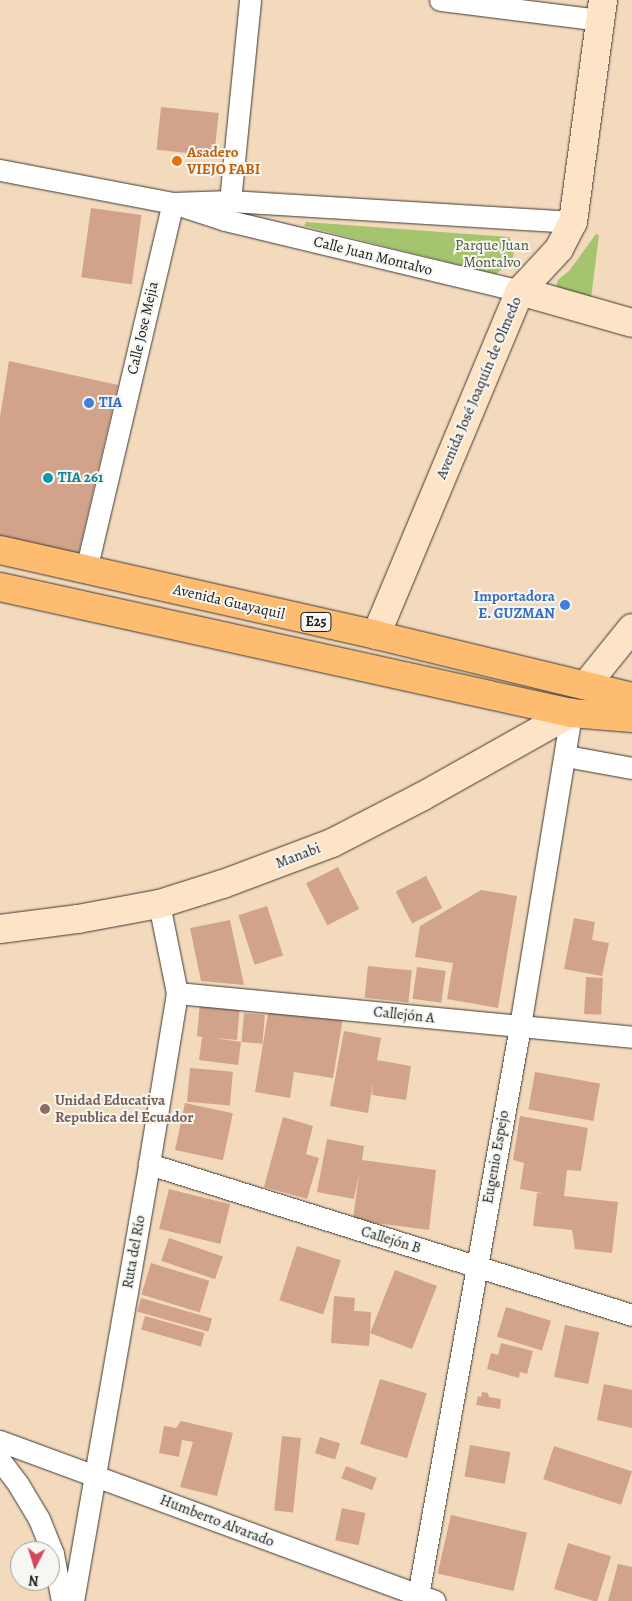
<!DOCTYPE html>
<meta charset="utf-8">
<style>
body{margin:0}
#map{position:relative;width:632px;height:1601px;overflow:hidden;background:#f4dabc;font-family:Alegreya,serif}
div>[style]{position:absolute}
.green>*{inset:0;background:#a4c56d}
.building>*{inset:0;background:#d2a38b;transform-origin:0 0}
.roads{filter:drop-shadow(0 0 1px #3c3834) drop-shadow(0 0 1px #3c3834)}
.minor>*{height:21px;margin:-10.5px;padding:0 10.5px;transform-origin:10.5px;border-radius:10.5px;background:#fff}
.secondary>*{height:28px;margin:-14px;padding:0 14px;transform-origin:14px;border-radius:14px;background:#fee4c6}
.trunk>*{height:28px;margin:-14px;padding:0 14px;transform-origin:14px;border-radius:14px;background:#fdbc70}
.dots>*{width:14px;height:14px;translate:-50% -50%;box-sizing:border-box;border:2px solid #f6f6f2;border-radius:50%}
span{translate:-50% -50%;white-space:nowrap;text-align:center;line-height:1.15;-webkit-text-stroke:4px #f6f6f2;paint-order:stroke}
.shield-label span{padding:1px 4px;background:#f6f6f2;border:1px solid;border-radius:4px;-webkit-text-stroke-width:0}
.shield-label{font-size:14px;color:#1c1c1c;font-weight:700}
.food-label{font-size:15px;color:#c56008;font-weight:700}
.left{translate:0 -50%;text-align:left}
.park-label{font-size:15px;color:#4c5738}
.street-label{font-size:15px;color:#1c1c1c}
.shop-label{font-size:15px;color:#366cbe;font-weight:700}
.right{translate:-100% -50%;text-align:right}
.culture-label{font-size:15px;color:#0d838f;font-weight:700}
.education-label{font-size:15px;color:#785e54;font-weight:700}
.north{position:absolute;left:10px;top:1541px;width:50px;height:50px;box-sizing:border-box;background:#f6f6f2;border:1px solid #9f9f9c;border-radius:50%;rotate:185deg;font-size:14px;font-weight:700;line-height:20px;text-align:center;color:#1c1c1c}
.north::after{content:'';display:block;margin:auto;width:18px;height:22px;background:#d1495b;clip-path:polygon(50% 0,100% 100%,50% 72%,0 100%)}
</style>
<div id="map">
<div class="green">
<div style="clip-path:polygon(306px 222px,509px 237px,514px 246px,513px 258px,506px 266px,496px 274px,304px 226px)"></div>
<div style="clip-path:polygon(596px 234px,599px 235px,591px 298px,561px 290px,556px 287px,558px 280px,569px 271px)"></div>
</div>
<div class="building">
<div style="left:161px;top:107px;width:58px;height:43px;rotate:6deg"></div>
<div style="left:91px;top:208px;width:51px;height:70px;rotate:8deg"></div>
<div style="clip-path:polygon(9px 361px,118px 385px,78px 556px,0 538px,0 417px)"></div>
<div style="left:338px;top:867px;width:47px;height:36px;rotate:63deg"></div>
<div style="left:426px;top:876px;width:36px;height:34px;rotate:63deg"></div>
<div style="clip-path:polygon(481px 890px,517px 896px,498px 1008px,447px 999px,453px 963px,415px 957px,420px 926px)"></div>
<div style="left:267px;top:906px;width:52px;height:30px;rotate:72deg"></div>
<div style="clip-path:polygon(574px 918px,595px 922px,592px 940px,609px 943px,602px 976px,564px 969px)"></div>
<div style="clip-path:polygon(230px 920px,244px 985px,201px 981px,190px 928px)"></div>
<div style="left:368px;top:966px;width:44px;height:32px;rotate:6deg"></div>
<div style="left:417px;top:967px;width:29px;height:32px;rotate:8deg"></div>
<div style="left:586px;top:977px;width:17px;height:37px;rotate:3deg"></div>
<div style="clip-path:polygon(200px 1002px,240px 1005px,237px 1040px,214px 1038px,241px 1042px,238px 1065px,199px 1060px,202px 1037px,197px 1036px)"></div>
<div style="clip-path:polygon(269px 1008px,343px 1018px,333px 1078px,294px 1072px,290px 1098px,255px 1092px)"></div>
<div style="left:244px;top:1013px;width:21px;height:29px;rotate:5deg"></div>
<div style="clip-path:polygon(344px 1031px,381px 1038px,377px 1060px,411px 1066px,406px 1100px,372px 1095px,373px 1083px,368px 1113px,330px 1106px)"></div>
<div style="left:190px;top:1068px;width:43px;height:34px;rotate:5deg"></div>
<div style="left:535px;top:1072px;width:66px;height:38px;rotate:10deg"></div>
<div style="left:185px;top:1103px;width:49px;height:48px;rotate:12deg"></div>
<div style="clip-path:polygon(520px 1116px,588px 1128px,581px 1171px,567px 1170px,564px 1196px,618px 1202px,612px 1253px,575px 1249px,572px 1230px,533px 1226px,537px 1193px,547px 1194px,520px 1189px,524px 1163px,513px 1160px)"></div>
<div style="clip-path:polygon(283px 1117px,313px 1126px,306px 1154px,319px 1158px,307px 1199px,264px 1187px)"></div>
<div style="clip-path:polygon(327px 1139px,364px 1146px,362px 1160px,436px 1170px,429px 1230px,353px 1220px,359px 1173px,354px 1199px,317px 1192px)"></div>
<div style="left:169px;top:1189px;width:63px;height:41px;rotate:14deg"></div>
<div style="left:169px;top:1238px;width:57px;height:24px;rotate:19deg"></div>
<div style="left:297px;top:1246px;width:46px;height:57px;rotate:18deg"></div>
<div style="left:151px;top:1263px;width:61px;height:33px;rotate:17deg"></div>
<div style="clip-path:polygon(395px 1270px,437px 1286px,412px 1349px,370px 1333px,369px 1346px,331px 1343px,334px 1296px,355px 1298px,354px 1311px,371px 1312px,370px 1333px)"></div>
<div style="left:141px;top:1298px;width:74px;height:14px;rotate:16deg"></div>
<div style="left:506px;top:1307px;width:47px;height:31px;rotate:17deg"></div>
<div style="left:145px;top:1316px;width:62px;height:14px;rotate:16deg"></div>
<div style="left:565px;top:1325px;width:35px;height:53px;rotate:12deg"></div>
<div style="clip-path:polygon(501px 1343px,533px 1351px,527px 1374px,520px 1372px,519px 1378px,487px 1369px,491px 1353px,498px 1355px)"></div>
<div style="left:380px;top:1379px;width:49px;height:68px;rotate:17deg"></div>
<div style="clip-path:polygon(604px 1384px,632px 1390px,632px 1428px,597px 1420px)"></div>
<div style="clip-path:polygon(482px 1392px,488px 1393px,489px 1397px,501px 1399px,500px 1409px,476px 1405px,478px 1396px,481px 1397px)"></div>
<div style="clip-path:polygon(181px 1421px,233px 1433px,217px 1496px,180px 1487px,193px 1442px,182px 1440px,179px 1457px,159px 1453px,164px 1426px,176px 1428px)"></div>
<div style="left:282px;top:1436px;width:19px;height:75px;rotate:6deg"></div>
<div style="left:320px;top:1437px;width:21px;height:17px;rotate:17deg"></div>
<div style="left:470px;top:1445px;width:41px;height:32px;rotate:10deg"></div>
<div style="left:554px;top:1446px;width:82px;height:35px;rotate:18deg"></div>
<div style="left:346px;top:1466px;width:33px;height:13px;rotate:21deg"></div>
<div style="left:342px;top:1508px;width:24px;height:33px;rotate:12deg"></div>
<div style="left:451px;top:1515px;width:78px;height:60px;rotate:13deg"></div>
<div style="left:568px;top:1543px;width:45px;height:48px;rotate:17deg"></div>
<div style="clip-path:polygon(618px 1564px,632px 1567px,632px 1601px,608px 1601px)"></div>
</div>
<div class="roads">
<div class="minor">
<div style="left:440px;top:0;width:162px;rotate:7.1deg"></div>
<div style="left:0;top:170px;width:176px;rotate:10.8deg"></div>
<div style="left:173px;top:203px;width:55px;rotate:18.1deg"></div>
<div style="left:225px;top:220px;width:303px;rotate:13.5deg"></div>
<div style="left:230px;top:201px;width:202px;rotate:-84.3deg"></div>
<div style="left:86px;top:570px;width:377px;rotate:-76.7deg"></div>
<div style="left:173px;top:203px;width:57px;rotate:-2deg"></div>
<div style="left:230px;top:201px;width:344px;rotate:3.5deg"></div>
<div style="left:566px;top:756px;width:67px;rotate:10.3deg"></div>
<div style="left:177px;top:993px;width:457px;rotate:5.5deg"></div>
<div style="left:149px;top:1164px;width:506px;rotate:17.36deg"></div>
<div style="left:0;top:1441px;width:463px;rotate:20.2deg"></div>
<div style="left:0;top:1460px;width:30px;rotate:53deg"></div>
<div style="left:18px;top:1484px;width:41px;rotate:59deg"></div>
<div style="left:39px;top:1519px;width:38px;rotate:68deg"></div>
<div style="left:53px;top:1554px;width:48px;rotate:79.2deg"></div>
<div style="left:73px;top:1601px;width:444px;rotate:-80.1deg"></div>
<div style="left:149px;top:1164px;width:173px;rotate:-80.7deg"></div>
<div style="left:177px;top:993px;width:91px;rotate:-101.4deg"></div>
<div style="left:417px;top:1601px;width:584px;rotate:-79.84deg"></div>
<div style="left:520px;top:1026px;width:317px;rotate:-80.7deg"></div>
</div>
<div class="secondary">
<div style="left:520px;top:291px;width:116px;rotate:15.9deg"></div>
<div style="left:376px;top:635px;width:373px;rotate:-67.3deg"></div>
<div style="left:520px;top:291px;width:57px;rotate:-47.1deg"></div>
<div style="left:559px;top:249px;width:30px;rotate:-63deg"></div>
<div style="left:573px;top:222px;width:224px;rotate:-82.3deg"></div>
<div style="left:586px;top:685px;width:73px;rotate:-51.1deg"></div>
<div style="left:0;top:929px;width:79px;rotate:-7.3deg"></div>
<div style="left:78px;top:919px;width:82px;rotate:-10.5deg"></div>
<div style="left:159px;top:904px;width:67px;rotate:-17.4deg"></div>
<div style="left:223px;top:884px;width:116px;rotate:-20.6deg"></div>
<div style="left:332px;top:843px;width:102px;rotate:-27.3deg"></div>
<div style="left:423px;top:796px;width:170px;rotate:-29.3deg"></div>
</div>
<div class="trunk">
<div style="left:0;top:550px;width:385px;rotate:12.7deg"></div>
<div style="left:376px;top:635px;width:263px;rotate:13.6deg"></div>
<div style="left:0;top:587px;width:585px;rotate:12.44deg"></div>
<div style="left:571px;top:713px;width:61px;rotate:4.7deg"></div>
</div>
</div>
<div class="dots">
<div style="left:177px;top:161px;background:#e8710a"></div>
<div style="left:89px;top:403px;background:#3f7fe0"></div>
<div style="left:48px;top:478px;background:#0f9aa8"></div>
<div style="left:565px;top:605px;background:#3f7fe0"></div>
<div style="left:45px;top:1109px;background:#8d6e63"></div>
</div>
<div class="shield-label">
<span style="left:316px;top:622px">E25</span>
</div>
<div class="food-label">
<span class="left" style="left:187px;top:161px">Asadero<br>VIEJO FABI</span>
</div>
<div class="park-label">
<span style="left:492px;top:254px">Parque Juan<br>Montalvo</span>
</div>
<div class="street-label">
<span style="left:373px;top:256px;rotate:14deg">Calle Juan Montalvo</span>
<span style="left:143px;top:328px;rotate:-77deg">Calle Jose Mejia</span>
<span style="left:479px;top:388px;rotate:-67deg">Avenida José Joaquín de Olmedo</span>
<span style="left:229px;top:602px;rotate:13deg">Avenida Guayaquil</span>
<span style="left:298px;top:856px;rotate:-21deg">Manabi</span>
<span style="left:404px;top:1015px;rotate:6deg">Callejón A</span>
<span style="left:496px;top:1157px;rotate:-80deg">Eugenio Espejo</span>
<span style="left:391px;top:1240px;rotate:17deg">Callejón B</span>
<span style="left:134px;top:1252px;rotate:-80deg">Ruta del Río</span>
<span style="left:217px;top:1521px;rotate:21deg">Humberto Alvarado</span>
</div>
<div class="shop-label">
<span class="left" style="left:99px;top:403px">TIA</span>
<span class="right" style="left:555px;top:605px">Importadora<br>E. GUZMAN</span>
</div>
<div class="culture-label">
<span class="left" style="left:58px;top:478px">TIA 261</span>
</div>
<div class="education-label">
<span class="left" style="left:55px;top:1109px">Unidad Educativa<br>Republica del Ecuador</span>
</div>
<div class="north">N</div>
</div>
